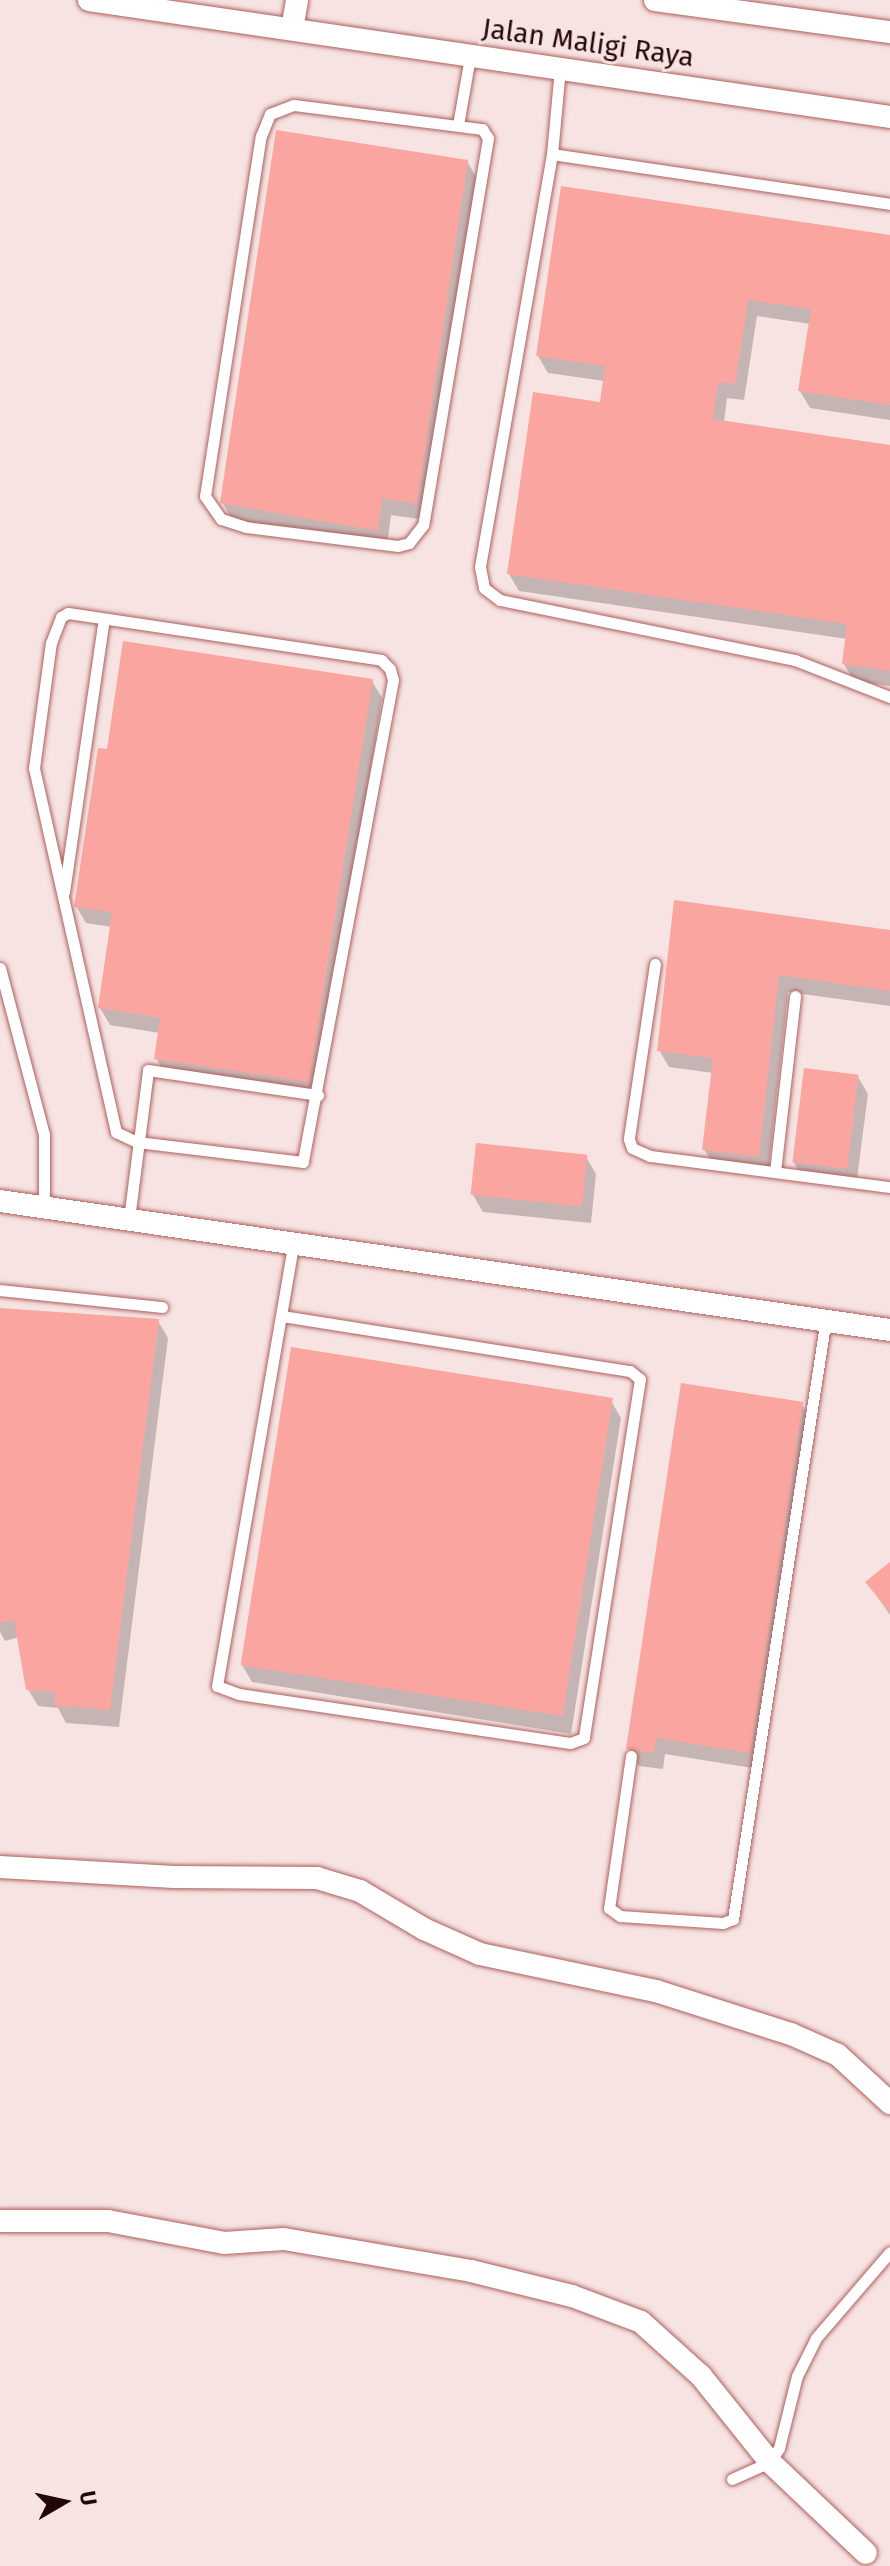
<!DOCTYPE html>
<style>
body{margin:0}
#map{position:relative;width:890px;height:2566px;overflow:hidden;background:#f6e3e2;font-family:"Fira Sans",sans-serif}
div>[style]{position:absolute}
.shadow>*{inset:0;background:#0003}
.building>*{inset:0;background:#faa59f;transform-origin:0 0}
.roads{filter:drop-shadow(0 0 2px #ae5f5c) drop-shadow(0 0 2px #ae5f5c)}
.service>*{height:11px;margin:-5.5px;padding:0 5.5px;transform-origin:5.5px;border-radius:5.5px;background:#fff}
.minor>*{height:22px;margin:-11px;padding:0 11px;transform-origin:11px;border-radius:11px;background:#fff}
span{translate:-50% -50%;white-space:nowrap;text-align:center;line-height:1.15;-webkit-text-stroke:6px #f6e3e2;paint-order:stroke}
.street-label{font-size:28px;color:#240606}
.north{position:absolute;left:24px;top:2462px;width:80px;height:80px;-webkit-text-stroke:6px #f6e3e2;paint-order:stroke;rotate:81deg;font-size:22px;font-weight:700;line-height:32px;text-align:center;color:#240606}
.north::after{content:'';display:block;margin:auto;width:28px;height:36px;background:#240606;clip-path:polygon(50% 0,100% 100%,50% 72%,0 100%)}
</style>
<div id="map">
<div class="shadow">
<div style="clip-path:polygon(467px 161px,477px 179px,426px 520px,391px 515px,387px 547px,232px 520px,223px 503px)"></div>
<div style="clip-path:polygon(890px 237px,890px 420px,810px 408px,800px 391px,811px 324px,757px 316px,744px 400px,727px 398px,724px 422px,890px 447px,890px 686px,854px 681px,844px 664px,847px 639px,519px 591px,509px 574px,601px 404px,605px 381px,548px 373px,538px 356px)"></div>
<div style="clip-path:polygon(372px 681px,382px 698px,318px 1099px,166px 1076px,156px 1058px,160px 1033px,110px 1025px,100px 1008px,112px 927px,86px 923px,76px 906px,109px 751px)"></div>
<div style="clip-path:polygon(676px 903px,890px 932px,890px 1006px,788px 992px,768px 1173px,714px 1166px,704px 1149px,713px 1073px,669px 1067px,659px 1050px)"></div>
<div style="clip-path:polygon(858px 1077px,868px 1094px,856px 1186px,803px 1178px,793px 1161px)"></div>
<div style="clip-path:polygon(586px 1157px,596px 1174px,591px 1223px,483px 1212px,473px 1195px)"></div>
<div style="clip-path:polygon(0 1310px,158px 1321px,168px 1338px,119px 1727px,66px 1723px,58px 1708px,38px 1706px,28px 1689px,19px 1637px,5px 1641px,0 1632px)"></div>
<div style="clip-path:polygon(611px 1401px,621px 1418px,571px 1734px,252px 1682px,242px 1665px)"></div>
<div style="clip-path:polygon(801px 1403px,811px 1420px,759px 1769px,665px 1754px,663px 1769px,639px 1766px,629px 1748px)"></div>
<div style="clip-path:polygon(890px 1564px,890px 1615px,868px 1583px)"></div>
</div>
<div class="building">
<div style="clip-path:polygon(276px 130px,468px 160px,417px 504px,382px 498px,378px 531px,220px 503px)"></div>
<div style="clip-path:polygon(561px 186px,890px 235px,890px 405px,798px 391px,811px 309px,748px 300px,735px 384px,718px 382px,713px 419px,890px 445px,890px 671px,842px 664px,847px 624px,507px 574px,533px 392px,600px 402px,605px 366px,536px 356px)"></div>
<div style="clip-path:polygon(123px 641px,373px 679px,309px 1082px,154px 1059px,160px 1018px,98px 1008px,112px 912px,74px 907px,98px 748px,107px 749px)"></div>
<div style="clip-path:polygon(674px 900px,890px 930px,890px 991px,779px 975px,759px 1157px,702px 1150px,713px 1058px,657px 1051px)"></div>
<div style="left:804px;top:1068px;width:55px;height:95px;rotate:7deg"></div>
<div style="left:476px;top:1143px;width:112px;height:52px;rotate:6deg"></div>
<div style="clip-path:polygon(0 1308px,159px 1319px,110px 1710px,54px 1706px,56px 1693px,26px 1690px,14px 1620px,0 1623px)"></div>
<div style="left:291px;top:1347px;width:326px;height:322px;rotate:9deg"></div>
<div style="clip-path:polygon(681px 1383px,803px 1402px,750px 1753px,656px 1738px,654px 1753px,626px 1749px)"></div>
<div style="clip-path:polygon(890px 1562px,890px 1612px,865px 1582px)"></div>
</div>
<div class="roads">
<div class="service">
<div style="left:560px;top:68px;width:86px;rotate:95.3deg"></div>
<div style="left:552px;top:154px;width:419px;rotate:99.9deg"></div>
<div style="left:480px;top:567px;width:21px;rotate:79deg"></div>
<div style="left:484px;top:588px;width:20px;rotate:37deg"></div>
<div style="left:500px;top:600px;width:301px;rotate:11.5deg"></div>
<div style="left:795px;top:660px;width:102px;rotate:21.3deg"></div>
<div style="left:294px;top:105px;width:190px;rotate:7.3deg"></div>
<div style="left:482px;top:129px;width:11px;rotate:56deg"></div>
<div style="left:488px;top:138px;width:392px;rotate:99.5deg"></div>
<div style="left:423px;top:525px;width:23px;rotate:128deg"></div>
<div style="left:409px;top:543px;width:11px;rotate:165deg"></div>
<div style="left:398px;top:546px;width:153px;rotate:-172.9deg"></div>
<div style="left:246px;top:527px;width:26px;rotate:-162deg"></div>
<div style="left:221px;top:519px;width:28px;rotate:-125deg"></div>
<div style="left:205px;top:496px;width:364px;rotate:-81.2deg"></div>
<div style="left:261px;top:136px;width:24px;rotate:-68deg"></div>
<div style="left:270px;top:114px;width:26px;rotate:-21deg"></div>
<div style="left:458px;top:125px;width:69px;rotate:-80deg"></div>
<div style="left:552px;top:154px;width:342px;rotate:8.4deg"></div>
<div style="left:68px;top:613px;width:317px;rotate:8.5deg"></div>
<div style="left:381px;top:660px;width:13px;rotate:45deg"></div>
<div style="left:390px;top:669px;width:11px;rotate:75deg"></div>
<div style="left:393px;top:680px;width:490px;rotate:100.6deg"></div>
<div style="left:303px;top:1162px;width:167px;rotate:-173.1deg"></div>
<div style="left:137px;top:1142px;width:23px;rotate:-155deg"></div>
<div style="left:116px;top:1132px;width:373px;rotate:-102.7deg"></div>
<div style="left:34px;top:768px;width:126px;rotate:-82.3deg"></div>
<div style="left:51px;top:643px;width:28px;rotate:-69deg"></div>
<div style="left:61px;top:617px;width:8px;rotate:-30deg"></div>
<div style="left:64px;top:892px;width:276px;rotate:-81.7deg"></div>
<div style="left:655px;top:964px;width:177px;rotate:98.5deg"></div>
<div style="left:629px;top:1139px;width:9px;rotate:72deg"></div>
<div style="left:632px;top:1148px;width:20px;rotate:24deg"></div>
<div style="left:650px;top:1156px;width:242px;rotate:7.4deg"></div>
<div style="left:0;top:968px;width:172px;rotate:75.2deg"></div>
<div style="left:44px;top:1134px;width:72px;rotate:90deg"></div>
<div style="left:775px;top:1172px;width:177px;rotate:-83.5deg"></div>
<div style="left:129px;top:1219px;width:150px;rotate:-82.7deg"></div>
<div style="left:148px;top:1070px;width:172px;rotate:8.4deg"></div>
<div style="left:0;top:1290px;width:163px;rotate:6deg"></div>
<div style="left:282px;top:1316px;width:352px;rotate:9deg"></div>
<div style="left:630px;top:1371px;width:13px;rotate:39deg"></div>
<div style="left:640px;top:1379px;width:363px;rotate:98.9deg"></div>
<div style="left:584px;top:1738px;width:15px;rotate:160deg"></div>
<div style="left:570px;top:1743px;width:335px;rotate:-171.6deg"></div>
<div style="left:239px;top:1694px;width:23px;rotate:-160deg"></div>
<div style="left:217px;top:1686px;width:448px;rotate:-80.2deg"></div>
<div style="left:631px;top:1756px;width:154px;rotate:98.2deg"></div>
<div style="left:609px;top:1908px;width:14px;rotate:36deg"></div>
<div style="left:620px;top:1916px;width:103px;rotate:3.9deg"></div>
<div style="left:723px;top:1923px;width:11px;rotate:-22deg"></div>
<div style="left:733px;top:1919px;width:608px;rotate:-81.2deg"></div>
<div style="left:732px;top:2479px;width:42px;rotate:-24.1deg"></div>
<div style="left:770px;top:2462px;width:17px;rotate:-57deg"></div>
<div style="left:779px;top:2448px;width:74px;rotate:-76deg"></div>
<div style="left:797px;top:2376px;width:42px;rotate:-63.4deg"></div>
<div style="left:816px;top:2338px;width:113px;rotate:-49.3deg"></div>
</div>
<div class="minor">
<div style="left:89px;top:0;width:809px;rotate:8.31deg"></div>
<div style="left:655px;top:0;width:237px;rotate:7.8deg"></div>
<div style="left:292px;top:29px;width:29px;rotate:-80deg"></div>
<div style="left:0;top:1201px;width:899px;rotate:8.25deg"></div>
<div style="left:0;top:1867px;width:174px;rotate:3.3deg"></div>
<div style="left:174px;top:1877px;width:143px;rotate:0.4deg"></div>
<div style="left:317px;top:1878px;width:45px;rotate:16.8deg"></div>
<div style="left:360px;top:1891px;width:74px;rotate:30.7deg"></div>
<div style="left:424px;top:1929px;width:61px;rotate:24.1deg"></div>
<div style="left:480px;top:1954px;width:180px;rotate:11.9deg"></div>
<div style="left:656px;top:1991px;width:142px;rotate:17.7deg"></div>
<div style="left:791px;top:2034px;width:51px;rotate:24.1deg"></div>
<div style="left:838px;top:2055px;width:71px;rotate:42.7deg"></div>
<div style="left:0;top:2221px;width:108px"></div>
<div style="left:108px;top:2221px;width:118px;rotate:10.7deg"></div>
<div style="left:224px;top:2243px;width:60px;rotate:-3.8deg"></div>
<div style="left:284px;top:2239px;width:190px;rotate:9.7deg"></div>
<div style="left:471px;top:2271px;width:104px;rotate:13.9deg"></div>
<div style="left:572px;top:2296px;width:74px;rotate:20.6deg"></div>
<div style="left:641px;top:2322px;width:81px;rotate:42deg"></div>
<div style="left:701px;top:2376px;width:110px;rotate:51.3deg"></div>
<div style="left:770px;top:2462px;width:132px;rotate:43.5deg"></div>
</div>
</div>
<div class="street-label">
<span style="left:588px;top:43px;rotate:8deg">Jalan Maligi Raya</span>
</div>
<div class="north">U</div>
</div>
